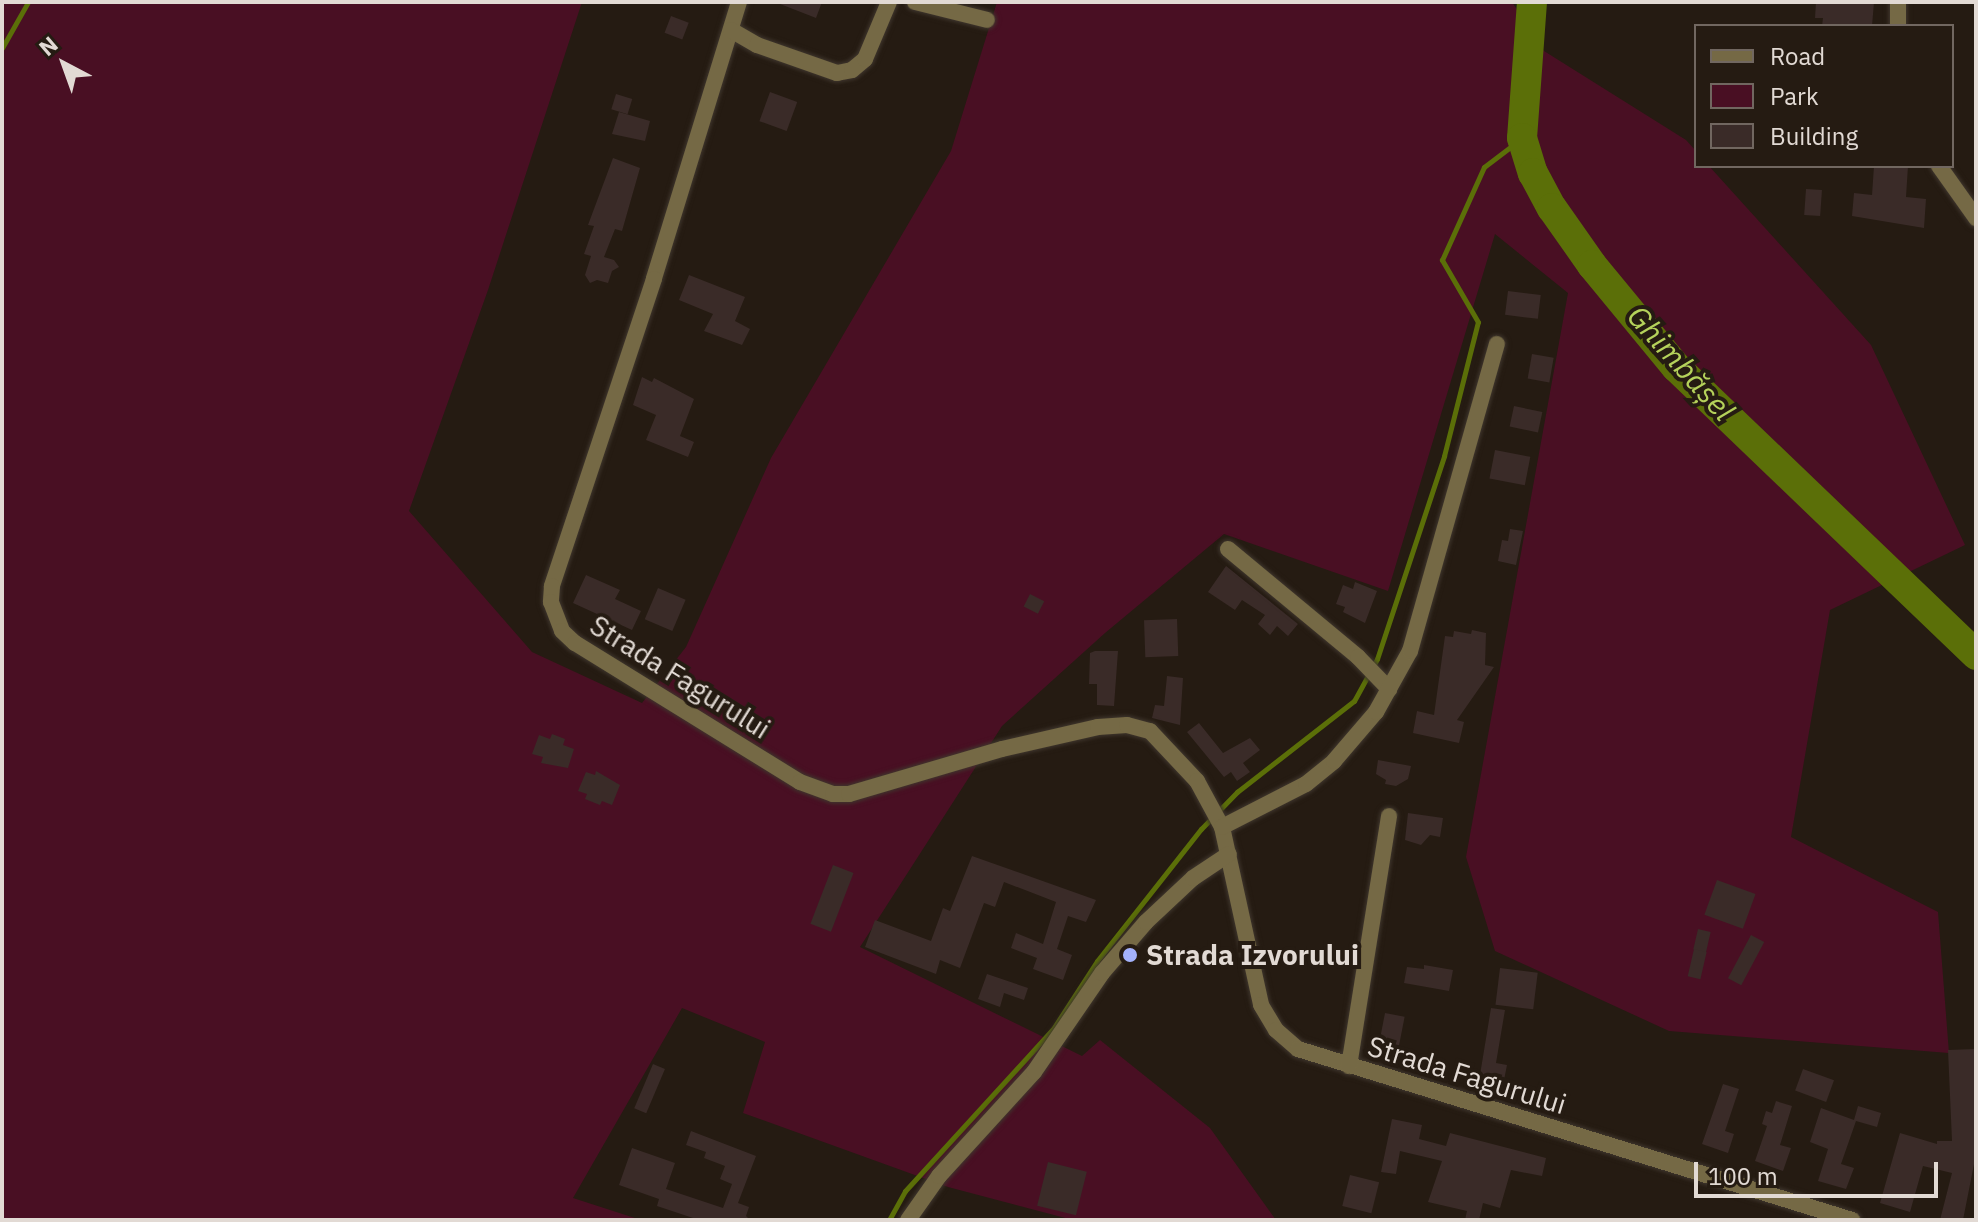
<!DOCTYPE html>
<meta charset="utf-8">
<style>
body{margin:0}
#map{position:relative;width:1978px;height:1222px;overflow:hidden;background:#251b12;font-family:"IBM Plex Sans",sans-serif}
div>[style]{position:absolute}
.green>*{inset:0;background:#490f23}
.stream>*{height:5px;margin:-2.5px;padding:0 2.5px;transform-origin:2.5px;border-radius:2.5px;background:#5b6f08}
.river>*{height:30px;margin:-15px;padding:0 15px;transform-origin:15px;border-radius:15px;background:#5b6f08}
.building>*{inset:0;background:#3a2b28;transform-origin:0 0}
.roads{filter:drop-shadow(0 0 2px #3f362d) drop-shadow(0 0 2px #3f362d)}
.minor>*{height:16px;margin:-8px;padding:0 8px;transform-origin:8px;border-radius:8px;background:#756945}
.dots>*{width:22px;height:22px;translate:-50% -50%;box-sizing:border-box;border:4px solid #251b12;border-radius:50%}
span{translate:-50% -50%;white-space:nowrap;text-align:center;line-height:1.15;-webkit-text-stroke:8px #251b12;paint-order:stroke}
.street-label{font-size:28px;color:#e2dad4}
.poi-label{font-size:28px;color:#e2dad4;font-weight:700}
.left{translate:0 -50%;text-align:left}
.water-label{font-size:30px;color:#b5d25b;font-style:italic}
.frame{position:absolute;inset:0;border:4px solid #e2dad4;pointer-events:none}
.legend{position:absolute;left:1694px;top:24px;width:260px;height:144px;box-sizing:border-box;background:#251b12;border:2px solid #716760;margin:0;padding:10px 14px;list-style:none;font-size:24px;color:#e2dad4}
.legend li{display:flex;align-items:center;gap:16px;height:40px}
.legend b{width:40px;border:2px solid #716760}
.north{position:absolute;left:24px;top:24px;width:80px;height:80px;-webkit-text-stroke:6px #251b12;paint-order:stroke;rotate:319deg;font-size:22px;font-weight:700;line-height:32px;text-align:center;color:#e2dad4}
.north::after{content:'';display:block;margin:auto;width:28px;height:36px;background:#e2dad4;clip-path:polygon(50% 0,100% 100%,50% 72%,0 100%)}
.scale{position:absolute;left:1694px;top:1162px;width:244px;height:36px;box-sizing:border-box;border:4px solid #e2dad4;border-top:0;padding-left:10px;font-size:24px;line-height:28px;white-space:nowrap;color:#e2dad4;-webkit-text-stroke:6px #251b12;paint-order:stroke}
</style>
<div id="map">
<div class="green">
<div style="clip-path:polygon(2px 2px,582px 2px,488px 290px,409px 511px,532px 652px,642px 703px,686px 647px,771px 458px,951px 151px,997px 2px,1512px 2px,1544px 51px,1686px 140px,1696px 151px,1696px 166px,1709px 166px,1871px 345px,1965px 545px,1830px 610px,1791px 837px,1938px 912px,1949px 1053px,1669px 1031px,1495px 951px,1466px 857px,1568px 293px,1495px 234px,1388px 591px,1224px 534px,1105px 633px,1002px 726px,860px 947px,1082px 1056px,1100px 1040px,1210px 1128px,1276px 1220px,1073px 1220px,948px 1187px,743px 1113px,765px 1042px,682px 1008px,573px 1198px,641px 1220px,2px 1220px)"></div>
</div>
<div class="stream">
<div style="left:2px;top:48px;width:53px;rotate:-60.5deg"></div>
<div style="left:889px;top:1220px;width:33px;rotate:-61deg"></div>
<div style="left:905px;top:1191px;width:219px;rotate:-47.6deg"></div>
<div style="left:1053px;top:1029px;width:81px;rotate:-57.1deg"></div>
<div style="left:1097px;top:961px;width:168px;rotate:-51.8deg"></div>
<div style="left:1201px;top:829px;width:52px;rotate:-45.8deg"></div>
<div style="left:1237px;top:792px;width:148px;rotate:-37.9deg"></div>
<div style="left:1354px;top:701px;width:48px;rotate:-61.3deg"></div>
<div style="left:1377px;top:659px;width:214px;rotate:-71.7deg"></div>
<div style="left:1444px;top:456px;width:138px;rotate:-75.8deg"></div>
<div style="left:1478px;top:322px;width:72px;rotate:-120.1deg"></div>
<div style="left:1442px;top:260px;width:102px;rotate:-65.7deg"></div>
<div style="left:1484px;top:167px;width:48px;rotate:-37.3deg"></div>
</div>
<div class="river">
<div style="left:1532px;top:2px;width:136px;rotate:94.2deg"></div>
<div style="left:1522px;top:138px;width:37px;rotate:73deg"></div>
<div style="left:1533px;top:173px;width:40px;rotate:62deg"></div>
<div style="left:1552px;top:208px;width:70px;rotate:54.9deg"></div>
<div style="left:1592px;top:265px;width:132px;rotate:50.5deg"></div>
<div style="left:1676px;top:367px;width:416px;rotate:43.8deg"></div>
</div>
<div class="building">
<div style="clip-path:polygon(775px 2px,822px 2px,816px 18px)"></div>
<div style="clip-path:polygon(1816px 2px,1874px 2px,1872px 26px,1822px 26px,1823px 18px,1815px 18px)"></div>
<div style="left:671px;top:16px;width:19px;height:18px;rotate:21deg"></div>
<div style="left:770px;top:92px;width:29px;height:31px;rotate:20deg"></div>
<div style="left:616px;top:94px;width:17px;height:16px;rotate:17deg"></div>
<div style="clip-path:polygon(619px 112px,650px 121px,645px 141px,612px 134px)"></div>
<div style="clip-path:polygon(613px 158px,640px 168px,622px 231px,615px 229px,604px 257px,614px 260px,619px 267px,612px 271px,608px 283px,597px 280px,590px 283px,585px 275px,591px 256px,584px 254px,594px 226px,588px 225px)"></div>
<div style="clip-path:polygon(1874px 166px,1908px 166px,1906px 197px,1926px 199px,1924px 228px,1852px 216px,1854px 193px,1872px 195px)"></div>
<div style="left:1806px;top:189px;width:16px;height:26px;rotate:4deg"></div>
<div style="clip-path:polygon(689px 275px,745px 297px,735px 321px,750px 329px,742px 345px,704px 331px,713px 314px,679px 300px)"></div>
<div style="left:1508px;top:291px;width:33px;height:24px;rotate:7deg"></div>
<div style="left:1532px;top:354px;width:22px;height:25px;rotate:10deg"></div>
<div style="clip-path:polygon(642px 377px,652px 382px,654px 378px,694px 399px,680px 436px,694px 442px,688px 457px,646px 440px,656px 415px,633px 405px)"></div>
<div style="left:1514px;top:406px;width:29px;height:21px;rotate:12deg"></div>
<div style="left:1495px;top:450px;width:36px;height:29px;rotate:11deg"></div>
<div style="clip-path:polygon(1510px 529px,1523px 531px,1516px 565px,1498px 561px,1502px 540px,1508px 541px)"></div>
<div style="clip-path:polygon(1226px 566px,1298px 624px,1288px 636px,1277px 626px,1270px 635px,1258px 624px,1265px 615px,1242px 600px,1235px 610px,1208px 592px)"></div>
<div style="clip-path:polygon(586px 575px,620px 590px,615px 599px,641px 611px,632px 630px,573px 603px)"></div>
<div style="clip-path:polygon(1355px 582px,1377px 591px,1365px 623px,1343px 612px,1345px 607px,1336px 604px,1343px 585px,1353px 589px)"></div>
<div style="left:658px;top:588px;width:30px;height:34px;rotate:23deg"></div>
<div style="left:1030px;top:594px;width:16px;height:14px;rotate:27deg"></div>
<div style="left:1177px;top:619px;width:37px;height:33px;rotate:88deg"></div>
<div style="clip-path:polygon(1472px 630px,1486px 633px,1485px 665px,1494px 667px,1457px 720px,1464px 722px,1459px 743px,1413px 733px,1417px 711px,1434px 715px,1445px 636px,1453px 637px,1454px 631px,1471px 634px)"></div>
<div style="clip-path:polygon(1095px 651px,1118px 651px,1114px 706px,1097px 705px,1097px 684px,1089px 684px,1090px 653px)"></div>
<div style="clip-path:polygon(1167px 676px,1183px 678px,1180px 725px,1152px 718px,1155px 705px,1164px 706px)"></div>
<div style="clip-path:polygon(1199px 723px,1223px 753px,1250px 738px,1260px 750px,1243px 763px,1250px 772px,1237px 781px,1231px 772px,1224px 777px,1187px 732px)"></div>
<div style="clip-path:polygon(552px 734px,565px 739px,563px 745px,574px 749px,568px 768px,541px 763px,543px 757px,532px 754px,539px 735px,550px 739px)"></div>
<div style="clip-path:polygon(1378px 760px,1411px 766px,1408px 779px,1396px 786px,1385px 784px,1386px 780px,1376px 774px)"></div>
<div style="clip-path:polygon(596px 771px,620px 785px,612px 805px,602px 801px,600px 805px,585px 799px,587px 794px,578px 791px,586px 772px,595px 775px)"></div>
<div style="clip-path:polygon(1408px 813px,1443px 818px,1440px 837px,1430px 835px,1421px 845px,1405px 840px)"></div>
<div style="clip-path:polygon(972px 856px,1096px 900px,1086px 922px,1068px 916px,1057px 949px,1072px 955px,1063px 980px,1033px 969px,1037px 958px,1011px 948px,1016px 933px,1043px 944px,1056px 902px,1004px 882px,995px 907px,984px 903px,960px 968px,940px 960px,936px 974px,865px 947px,875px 920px,931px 941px,943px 908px,950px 911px)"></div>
<div style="left:833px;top:865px;width:22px;height:63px;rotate:21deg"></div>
<div style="left:1717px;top:880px;width:41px;height:37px;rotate:20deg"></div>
<div style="left:1698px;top:929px;width:13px;height:21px;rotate:13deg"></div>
<div style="left:1751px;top:935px;width:15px;height:49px;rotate:28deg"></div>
<div style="left:1694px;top:949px;width:13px;height:28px;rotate:13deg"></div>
<div style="clip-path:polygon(1424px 965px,1453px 970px,1449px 991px,1404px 983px,1407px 967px,1424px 969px)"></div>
<div style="left:1500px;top:968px;width:38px;height:37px;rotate:7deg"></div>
<div style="clip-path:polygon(987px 974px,1028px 988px,1024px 1000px,1004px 993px,1000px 1007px,978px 999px)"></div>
<div style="clip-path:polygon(1491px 1008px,1505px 1010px,1496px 1063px,1507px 1065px,1503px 1085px,1479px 1081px)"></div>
<div style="left:1385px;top:1013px;width:20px;height:40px;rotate:11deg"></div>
<div style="clip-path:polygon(1976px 1049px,1976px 1154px,1963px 1220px,1940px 1220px,1952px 1173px,1923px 1166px,1910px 1212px,1880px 1203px,1900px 1133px,1937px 1144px,1937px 1141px,1952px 1141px,1948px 1050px)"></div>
<div style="left:653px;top:1064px;width:13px;height:48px;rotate:23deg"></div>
<div style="left:1803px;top:1069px;width:33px;height:23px;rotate:20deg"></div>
<div style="clip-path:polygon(1723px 1084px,1739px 1089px,1725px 1131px,1734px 1134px,1728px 1153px,1702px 1144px)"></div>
<div style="clip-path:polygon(1776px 1101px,1792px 1106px,1780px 1145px,1791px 1148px,1783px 1171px,1755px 1161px,1767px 1126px,1762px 1124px,1766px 1111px,1772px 1113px)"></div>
<div style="clip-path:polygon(1858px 1106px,1881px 1113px,1877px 1127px,1856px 1121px,1841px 1164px,1854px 1168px,1846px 1189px,1818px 1181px,1828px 1149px,1810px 1142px,1821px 1108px,1854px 1120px)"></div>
<div style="clip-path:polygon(1392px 1119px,1422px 1125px,1419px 1139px,1446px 1146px,1450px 1133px,1546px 1158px,1542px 1176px,1511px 1170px,1500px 1208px,1483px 1203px,1479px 1220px,1465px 1220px,1467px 1211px,1428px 1202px,1442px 1161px,1400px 1151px,1396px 1174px,1381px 1172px)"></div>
<div style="clip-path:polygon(691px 1131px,756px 1156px,738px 1203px,749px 1207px,746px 1216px,750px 1220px,699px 1220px,657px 1206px,659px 1199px,619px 1185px,632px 1148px,675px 1163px,666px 1189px,723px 1208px,732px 1184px,720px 1179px,725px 1166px,704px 1158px,706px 1152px,686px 1145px)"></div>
<div style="left:1048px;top:1162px;width:40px;height:45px;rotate:14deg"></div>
<div style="left:1350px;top:1175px;width:30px;height:32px;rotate:14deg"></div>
</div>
<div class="roads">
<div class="minor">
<div style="left:739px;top:2px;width:290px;rotate:107.1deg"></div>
<div style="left:654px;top:279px;width:324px;rotate:108.4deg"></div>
<div style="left:552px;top:586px;width:16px;rotate:94deg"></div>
<div style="left:551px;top:602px;width:31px;rotate:69deg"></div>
<div style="left:562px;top:631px;width:18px;rotate:43deg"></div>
<div style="left:575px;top:643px;width:264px;rotate:31.7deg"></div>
<div style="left:800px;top:782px;width:35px;rotate:20deg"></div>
<div style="left:833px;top:794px;width:16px"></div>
<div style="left:849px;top:794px;width:159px;rotate:-16.4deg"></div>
<div style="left:1002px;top:749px;width:98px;rotate:-12.9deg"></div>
<div style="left:1098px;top:727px;width:29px;rotate:-4deg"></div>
<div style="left:1127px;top:725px;width:24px;rotate:15deg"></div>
<div style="left:1150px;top:731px;width:69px;rotate:46.8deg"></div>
<div style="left:1197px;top:781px;width:52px;rotate:61.5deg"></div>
<div style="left:1222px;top:827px;width:182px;rotate:77.6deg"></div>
<div style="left:1261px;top:1005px;width:29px;rotate:59deg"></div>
<div style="left:1276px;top:1030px;width:29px;rotate:41deg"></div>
<div style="left:1298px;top:1049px;width:580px;rotate:17.15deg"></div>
<div style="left:915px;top:2px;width:74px;rotate:14deg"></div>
<div style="left:1898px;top:2px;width:24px;rotate:90deg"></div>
<div style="left:731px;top:30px;width:30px;rotate:30deg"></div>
<div style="left:757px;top:45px;width:85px;rotate:19.3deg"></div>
<div style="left:837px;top:73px;width:15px;rotate:-11deg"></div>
<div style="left:852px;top:70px;width:17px;rotate:-40deg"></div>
<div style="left:865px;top:59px;width:62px;rotate:-67.2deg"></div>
<div style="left:1939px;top:166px;width:64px;rotate:54.6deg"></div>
<div style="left:1228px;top:549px;width:169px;rotate:39.7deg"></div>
<div style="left:1358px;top:657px;width:45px;rotate:45.9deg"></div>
<div style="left:1222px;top:827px;width:94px;rotate:-27.1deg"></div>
<div style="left:1306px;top:784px;width:36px;rotate:-39deg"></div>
<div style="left:1334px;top:761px;width:65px;rotate:-49.4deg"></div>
<div style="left:1376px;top:712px;width:70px;rotate:-60.9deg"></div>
<div style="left:1410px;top:651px;width:319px;rotate:-74.2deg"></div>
<div style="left:1349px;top:1066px;width:253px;rotate:-80.9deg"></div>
<div style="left:908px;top:1220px;width:54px;rotate:-54.8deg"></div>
<div style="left:939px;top:1176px;width:141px;rotate:-47.6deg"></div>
<div style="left:1034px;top:1072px;width:120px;rotate:-55.5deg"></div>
<div style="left:1102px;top:973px;width:67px;rotate:-49.2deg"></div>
<div style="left:1146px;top:922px;width:64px;rotate:-43.1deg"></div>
<div style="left:1193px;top:878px;width:43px;rotate:-33.7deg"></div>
</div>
</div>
<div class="dots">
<div style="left:1130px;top:955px;background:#a4b2fc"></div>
</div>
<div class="street-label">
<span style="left:680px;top:677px;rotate:32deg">Strada Fagurului</span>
<span style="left:1467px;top:1075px;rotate:17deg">Strada Fagurului</span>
</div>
<div class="poi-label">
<span class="left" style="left:1146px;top:955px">Strada Izvorului</span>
</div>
<div class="water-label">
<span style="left:1681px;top:363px;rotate:48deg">Ghimbășel</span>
</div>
<div class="frame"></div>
<ul class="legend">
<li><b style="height:10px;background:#756945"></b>Road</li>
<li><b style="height:22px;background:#490f23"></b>Park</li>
<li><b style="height:22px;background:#3a2b28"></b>Building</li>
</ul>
<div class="north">N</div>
<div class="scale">100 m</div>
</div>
